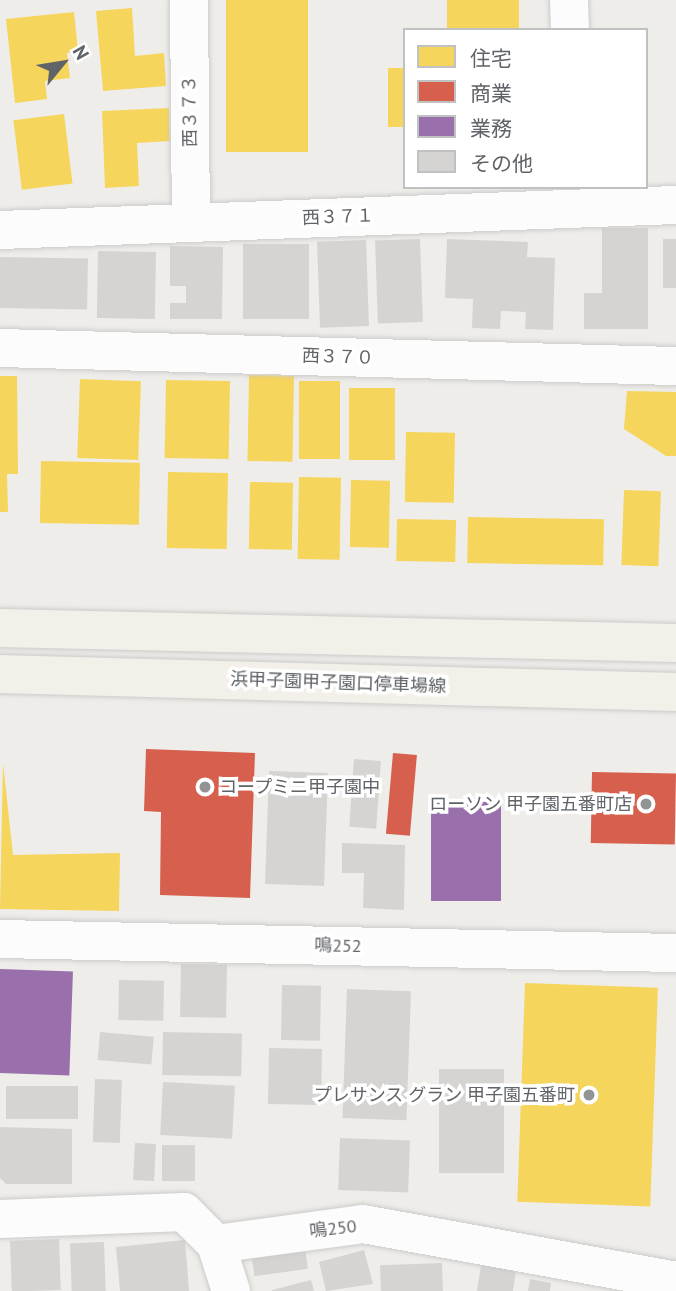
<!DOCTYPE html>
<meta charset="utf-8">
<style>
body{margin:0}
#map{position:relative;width:676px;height:1291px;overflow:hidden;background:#efedea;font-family:"PT Sans","Noto Sans JP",sans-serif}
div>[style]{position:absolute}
.homes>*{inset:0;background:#f6d55c;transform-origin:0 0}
.shops>*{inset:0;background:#d6604d;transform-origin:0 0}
.offices>*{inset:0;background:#9970ab;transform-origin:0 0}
.building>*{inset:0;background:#d6d4d3;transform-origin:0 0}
.roads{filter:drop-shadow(0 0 2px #cbcbca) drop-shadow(0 0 2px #cbcbca)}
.minor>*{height:38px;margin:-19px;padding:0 19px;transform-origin:19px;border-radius:19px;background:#fdfcfc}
.major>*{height:38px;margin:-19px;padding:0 19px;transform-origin:19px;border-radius:19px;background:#f3f0ea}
.dots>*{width:19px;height:19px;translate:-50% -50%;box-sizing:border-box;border:4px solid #fff;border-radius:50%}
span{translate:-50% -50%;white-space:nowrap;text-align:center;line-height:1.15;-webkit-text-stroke:7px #fff;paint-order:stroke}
.street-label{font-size:18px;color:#606367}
.poi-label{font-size:18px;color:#606367}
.left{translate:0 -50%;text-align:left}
.right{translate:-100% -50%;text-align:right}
.legend{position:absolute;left:403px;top:28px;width:245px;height:161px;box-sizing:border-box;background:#fff;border:2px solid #bfc1c2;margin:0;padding:9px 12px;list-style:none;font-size:21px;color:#606367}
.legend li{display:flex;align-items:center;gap:14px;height:35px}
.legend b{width:35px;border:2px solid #bfc1c2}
.north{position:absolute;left:28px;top:28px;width:70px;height:70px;-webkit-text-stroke:5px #fff;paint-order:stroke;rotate:60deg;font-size:19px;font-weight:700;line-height:28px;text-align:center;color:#606367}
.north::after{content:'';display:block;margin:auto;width:24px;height:32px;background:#606367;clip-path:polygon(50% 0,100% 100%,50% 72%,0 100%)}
</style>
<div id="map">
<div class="homes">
<div style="left:226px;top:0;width:82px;height:152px"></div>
<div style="left:447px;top:0;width:72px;height:30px"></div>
<div style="clip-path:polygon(132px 8px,135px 56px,164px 53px,166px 86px,103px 91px,96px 11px)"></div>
<div style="clip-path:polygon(74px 12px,78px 51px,67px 53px,70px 78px,45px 81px,47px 99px,15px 103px,6px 19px)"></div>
<div style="left:405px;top:68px;width:59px;height:17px;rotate:90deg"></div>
<div style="clip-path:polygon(169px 108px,170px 141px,137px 143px,139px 186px,105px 188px,102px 111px)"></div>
<div style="left:64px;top:114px;width:70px;height:51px;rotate:83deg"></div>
<div style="left:249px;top:375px;width:45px;height:86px;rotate:1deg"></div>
<div style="clip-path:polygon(0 376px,17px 376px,18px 474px,7px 474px,8px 512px,0 512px)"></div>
<div style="left:80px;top:379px;width:61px;height:79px;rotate:2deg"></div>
<div style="left:166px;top:380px;width:64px;height:78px;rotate:1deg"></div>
<div style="left:299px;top:381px;width:41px;height:78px"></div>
<div style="left:349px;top:388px;width:46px;height:72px"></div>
<div style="clip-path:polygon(627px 391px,676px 392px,676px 456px,666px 456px,624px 429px)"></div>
<div style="left:406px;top:432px;width:49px;height:70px;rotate:1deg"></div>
<div style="left:41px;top:461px;width:99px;height:62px;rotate:1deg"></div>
<div style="left:168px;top:472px;width:60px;height:76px;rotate:1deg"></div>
<div style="left:299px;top:477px;width:42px;height:82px;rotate:1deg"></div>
<div style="left:351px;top:480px;width:39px;height:67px;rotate:1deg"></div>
<div style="left:250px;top:482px;width:43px;height:67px;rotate:1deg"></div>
<div style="left:624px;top:490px;width:37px;height:75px;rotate:2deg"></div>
<div style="left:468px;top:517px;width:136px;height:46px;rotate:1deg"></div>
<div style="left:397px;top:519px;width:59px;height:42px;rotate:1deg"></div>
<div style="clip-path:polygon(3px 763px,13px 855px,120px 853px,119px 911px,0 909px)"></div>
<div style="left:525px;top:983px;width:133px;height:219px;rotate:2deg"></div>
</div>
<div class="shops">
<div style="clip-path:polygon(146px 749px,255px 753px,250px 898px,160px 895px,161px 812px,144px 811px)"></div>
<div style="left:393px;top:753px;width:24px;height:81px;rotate:5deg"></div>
<div style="left:592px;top:772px;width:84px;height:71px;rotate:1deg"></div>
</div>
<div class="offices">
<div style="left:431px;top:802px;width:70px;height:99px"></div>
<div style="left:0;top:969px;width:73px;height:104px;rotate:2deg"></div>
</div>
<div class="building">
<div style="clip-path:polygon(602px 228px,648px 228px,648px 329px,584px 329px,584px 293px,602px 293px)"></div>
<div style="left:420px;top:239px;width:83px;height:45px;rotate:88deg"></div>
<div style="clip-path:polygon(447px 239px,528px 242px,527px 257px,555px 258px,553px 330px,525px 329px,526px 312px,501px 311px,500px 329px,472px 328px,473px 299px,445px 298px)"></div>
<div style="left:663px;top:239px;width:13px;height:49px"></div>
<div style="left:366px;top:240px;width:86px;height:49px;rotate:88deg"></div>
<div style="left:243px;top:244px;width:66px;height:75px"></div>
<div style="clip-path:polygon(170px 246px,223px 247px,222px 319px,170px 319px,170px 303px,186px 303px,186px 286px,170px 286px)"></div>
<div style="left:98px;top:251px;width:58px;height:67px;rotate:1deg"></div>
<div style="left:0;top:257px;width:88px;height:51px;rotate:1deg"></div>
<div style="left:354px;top:759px;width:27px;height:68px;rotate:4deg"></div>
<div style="left:269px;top:771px;width:59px;height:113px;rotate:2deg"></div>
<div style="clip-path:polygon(342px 843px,405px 845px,404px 910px,363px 908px,364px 873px,342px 873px)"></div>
<div style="left:181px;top:964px;width:46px;height:53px;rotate:1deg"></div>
<div style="left:119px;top:980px;width:45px;height:40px;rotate:1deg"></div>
<div style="left:282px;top:985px;width:39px;height:55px;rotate:1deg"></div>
<div style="left:347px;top:989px;width:64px;height:129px;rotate:2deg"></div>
<div style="left:100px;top:1032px;width:54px;height:28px;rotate:5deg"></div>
<div style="left:163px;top:1032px;width:79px;height:43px;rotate:1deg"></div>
<div style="left:269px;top:1048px;width:53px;height:56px;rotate:1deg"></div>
<div style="left:439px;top:1069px;width:65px;height:104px"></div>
<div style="left:95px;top:1079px;width:27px;height:63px;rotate:2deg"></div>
<div style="left:163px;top:1082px;width:72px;height:53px;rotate:3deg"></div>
<div style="left:78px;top:1086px;width:33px;height:72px;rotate:90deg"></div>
<div style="clip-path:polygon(0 1127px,72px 1129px,72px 1184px,6px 1184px,0 1178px)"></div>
<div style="left:340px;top:1138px;width:70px;height:52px;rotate:2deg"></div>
<div style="left:135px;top:1143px;width:21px;height:37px;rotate:3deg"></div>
<div style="left:162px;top:1145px;width:33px;height:36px"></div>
<div style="left:59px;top:1239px;width:51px;height:49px;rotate:88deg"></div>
<div style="clip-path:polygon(185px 1240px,189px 1291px,120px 1291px,116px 1247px)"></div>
<div style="left:104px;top:1242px;width:49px;height:34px;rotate:88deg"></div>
<div style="left:305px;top:1248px;width:21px;height:54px;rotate:82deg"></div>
<div style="clip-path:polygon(364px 1250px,373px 1284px,326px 1291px,319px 1262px)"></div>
<div style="left:442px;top:1263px;width:28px;height:62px;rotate:88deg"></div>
<div style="clip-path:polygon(481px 1265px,516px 1270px,513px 1291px,477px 1291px)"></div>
<div style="clip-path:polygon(530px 1279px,551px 1283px,550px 1291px,528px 1291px)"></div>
<div style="clip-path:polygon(311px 1280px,314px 1291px,272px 1291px,272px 1290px)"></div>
</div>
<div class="roads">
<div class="minor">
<div style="left:189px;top:0;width:222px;rotate:89.5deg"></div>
<div style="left:569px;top:0;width:30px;rotate:88deg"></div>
<div style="left:0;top:230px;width:676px;rotate:-2.12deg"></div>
<div style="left:0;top:348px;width:676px;rotate:1.53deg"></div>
<div style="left:0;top:939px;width:676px;rotate:1.19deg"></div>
<div style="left:0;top:1219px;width:184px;rotate:-2.2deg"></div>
<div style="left:184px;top:1212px;width:45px;rotate:45deg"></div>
<div style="left:216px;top:1244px;width:148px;rotate:-7.7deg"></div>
<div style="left:363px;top:1224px;width:318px;rotate:10.3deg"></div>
<div style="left:216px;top:1244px;width:49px;rotate:72.3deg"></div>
</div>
<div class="major">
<div style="left:0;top:628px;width:676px;rotate:1.27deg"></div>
<div style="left:0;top:674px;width:676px;rotate:1.53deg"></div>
</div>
</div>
<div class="dots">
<div style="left:205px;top:787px;background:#929395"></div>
<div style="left:646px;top:804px;background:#929395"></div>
<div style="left:589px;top:1095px;background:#929395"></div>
</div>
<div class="street-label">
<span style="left:190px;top:111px;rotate:-91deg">西３７３</span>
<span style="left:338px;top:217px;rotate:-2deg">西３７１</span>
<span style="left:338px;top:357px;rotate:2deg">西３７０</span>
<span style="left:338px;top:683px;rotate:2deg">浜甲子園甲子園口停車場線</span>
<span style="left:338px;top:946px;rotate:1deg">鳴252</span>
<span style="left:333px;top:1229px;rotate:-7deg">鳴250</span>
</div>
<div class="poi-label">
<span class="left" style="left:219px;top:787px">コープミニ甲子園中</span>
<span class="right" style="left:632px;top:804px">ローソン 甲子園五番町店</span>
<span class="right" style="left:575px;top:1095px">プレサンス グラン 甲子園五番町</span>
</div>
<ul class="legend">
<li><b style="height:19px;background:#f6d55c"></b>住宅</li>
<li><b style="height:19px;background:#d6604d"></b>商業</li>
<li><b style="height:19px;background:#9970ab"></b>業務</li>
<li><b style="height:19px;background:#d6d4d3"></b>その他</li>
</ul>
<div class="north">N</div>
</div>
